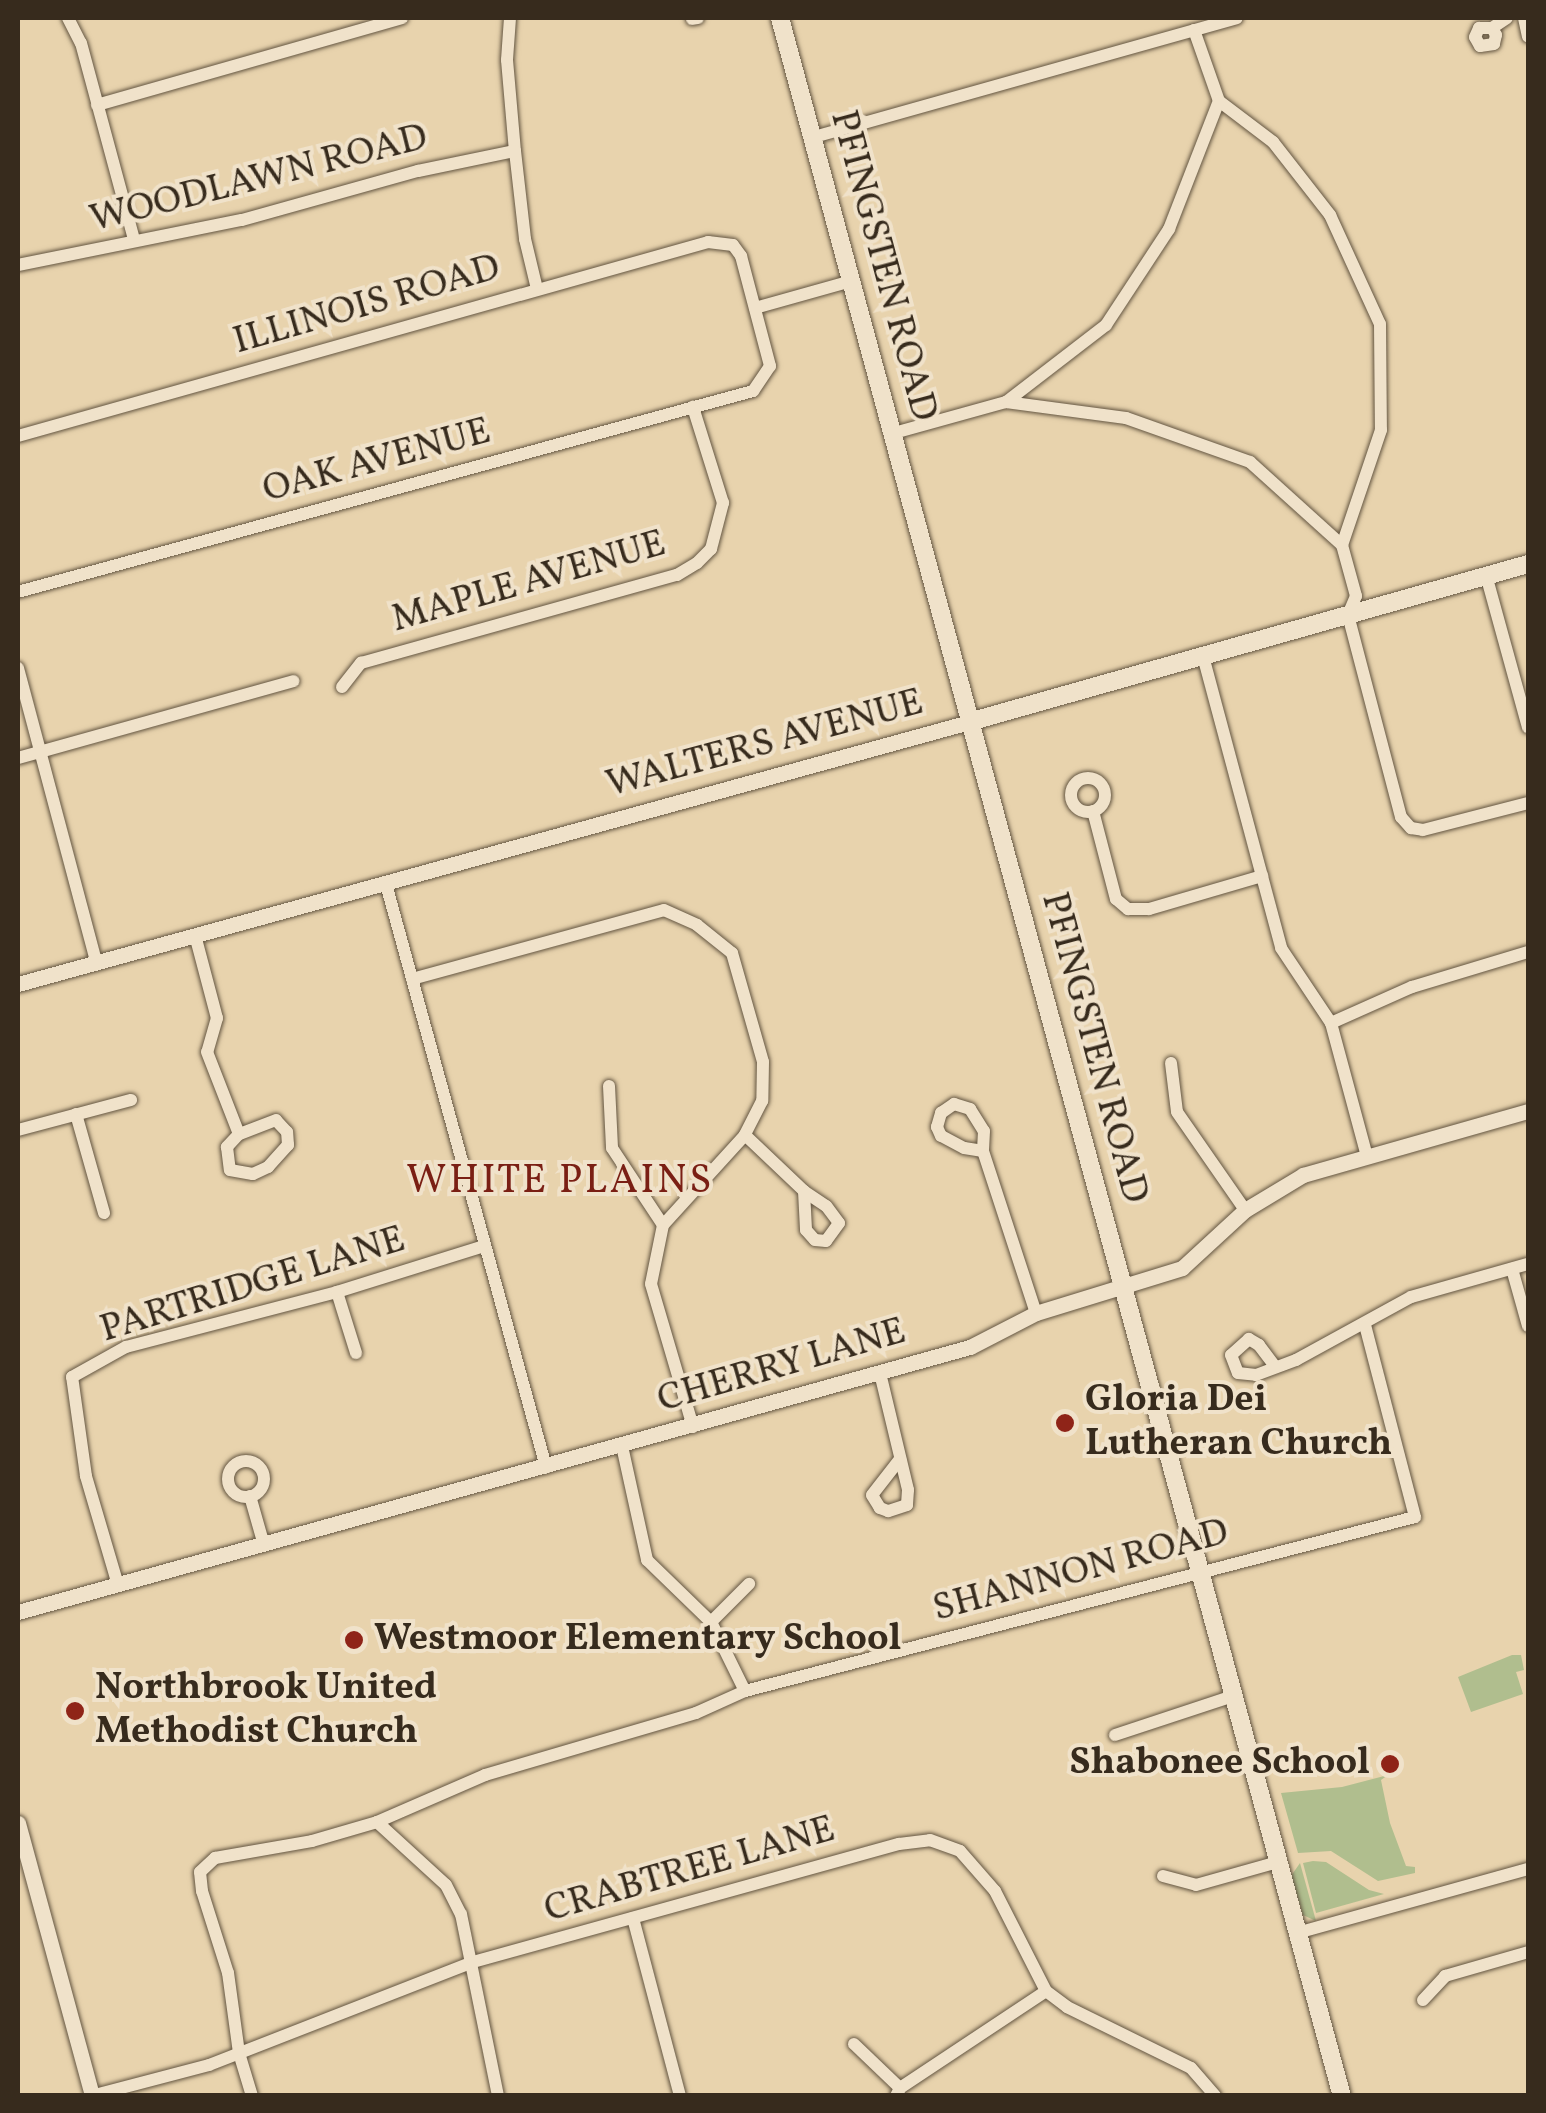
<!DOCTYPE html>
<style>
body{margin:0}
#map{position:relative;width:1546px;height:2113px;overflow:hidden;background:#e8d3ad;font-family:Vollkorn,serif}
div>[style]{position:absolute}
.green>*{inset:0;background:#b0be8e}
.roads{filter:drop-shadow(0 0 2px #635541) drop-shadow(0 0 2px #635541)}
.minor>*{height:12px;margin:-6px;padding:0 6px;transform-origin:6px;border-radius:6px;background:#f0e2ca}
.minor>.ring{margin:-6px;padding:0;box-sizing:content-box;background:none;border:12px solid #f0e2ca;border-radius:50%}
.tertiary>*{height:15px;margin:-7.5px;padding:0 7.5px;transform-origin:7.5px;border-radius:7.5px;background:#f0e2ca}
.secondary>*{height:18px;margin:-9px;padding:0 9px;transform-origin:9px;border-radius:9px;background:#f0e2ca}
.dots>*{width:28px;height:28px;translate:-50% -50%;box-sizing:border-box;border:5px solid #f0e2ca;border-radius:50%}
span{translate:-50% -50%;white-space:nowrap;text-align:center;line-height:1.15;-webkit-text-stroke:8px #f0e2ca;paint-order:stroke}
.street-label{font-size:38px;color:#372b1d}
.poi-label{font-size:38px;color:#372b1d;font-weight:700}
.left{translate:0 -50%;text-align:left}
.right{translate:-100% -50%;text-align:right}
.neighbourhood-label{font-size:40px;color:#7a1f14;letter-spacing:2.5px}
.frame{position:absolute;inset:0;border:20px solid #372b1d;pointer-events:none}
</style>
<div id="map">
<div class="green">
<div style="clip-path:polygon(1512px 1655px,1521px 1655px,1524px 1670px,1516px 1672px,1523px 1694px,1471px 1712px,1458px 1677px)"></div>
<div style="clip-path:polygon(1388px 1775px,1381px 1780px,1390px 1823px,1406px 1866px,1415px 1867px,1415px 1873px,1378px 1881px,1331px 1851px,1298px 1853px,1281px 1793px,1342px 1787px)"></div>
<div style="clip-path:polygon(1313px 1861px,1326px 1862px,1369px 1890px,1384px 1894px,1316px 1913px,1303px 1863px)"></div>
<div style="clip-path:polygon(1300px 1863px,1316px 1921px,1303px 1915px,1291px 1876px)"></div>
</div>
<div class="roads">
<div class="minor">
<div style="left:68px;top:18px;width:28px;rotate:63deg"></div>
<div style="left:81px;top:43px;width:204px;rotate:74.9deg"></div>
<div style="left:510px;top:18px;width:42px;rotate:94.1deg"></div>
<div style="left:507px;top:60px;width:91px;rotate:85deg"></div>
<div style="left:515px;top:151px;width:89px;rotate:83.5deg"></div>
<div style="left:525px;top:239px;width:51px;rotate:76.5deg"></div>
<div style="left:1524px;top:18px;width:19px;rotate:78deg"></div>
<div style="left:692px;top:19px;width:6px;rotate:-9deg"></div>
<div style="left:1492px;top:28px;width:8px;rotate:60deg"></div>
<div style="left:1496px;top:35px;width:9px;rotate:103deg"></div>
<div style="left:1494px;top:44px;width:14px;rotate:172deg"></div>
<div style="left:1480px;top:46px;width:10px;rotate:-119deg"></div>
<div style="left:1475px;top:37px;width:10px;rotate:-66deg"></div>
<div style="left:1479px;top:28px;width:13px"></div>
<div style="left:1492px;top:28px;width:18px;rotate:-34deg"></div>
<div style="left:1194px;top:30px;width:75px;rotate:70.6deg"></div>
<div style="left:1219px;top:101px;width:68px;rotate:37.2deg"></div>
<div style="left:1273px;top:142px;width:93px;rotate:52deg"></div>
<div style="left:1330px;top:215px;width:120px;rotate:65.4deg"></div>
<div style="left:1380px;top:324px;width:106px;rotate:89.5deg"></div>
<div style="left:1381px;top:430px;width:121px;rotate:108.7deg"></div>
<div style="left:1342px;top:545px;width:53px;rotate:74.6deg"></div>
<div style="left:1356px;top:596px;width:21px;rotate:113deg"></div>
<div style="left:1348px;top:615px;width:209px;rotate:75.3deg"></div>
<div style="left:1401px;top:817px;width:15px;rotate:48deg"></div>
<div style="left:1411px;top:828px;width:12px;rotate:9deg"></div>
<div style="left:1423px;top:830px;width:108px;rotate:-14.4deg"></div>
<div style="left:97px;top:105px;width:317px;rotate:-15.9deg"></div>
<div style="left:814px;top:137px;width:439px;rotate:-15.7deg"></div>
<div style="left:18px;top:265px;width:228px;rotate:-11.4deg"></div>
<div style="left:242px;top:220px;width:183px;rotate:-15.6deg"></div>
<div style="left:418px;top:171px;width:99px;rotate:-11.7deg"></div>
<div style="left:755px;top:308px;width:101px;rotate:-15.6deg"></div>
<div style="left:1006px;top:402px;width:126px;rotate:-37.6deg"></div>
<div style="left:1106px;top:325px;width:115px;rotate:-56.7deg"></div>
<div style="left:1169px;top:229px;width:137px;rotate:-68.7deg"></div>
<div style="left:894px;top:433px;width:116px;rotate:-15.5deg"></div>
<div style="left:1006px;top:402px;width:121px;rotate:7.6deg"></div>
<div style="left:1126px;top:418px;width:132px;rotate:19.5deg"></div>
<div style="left:1250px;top:462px;width:124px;rotate:42.1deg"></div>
<div style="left:18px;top:436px;width:717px;rotate:-15.7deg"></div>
<div style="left:708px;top:242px;width:25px;rotate:7deg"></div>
<div style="left:733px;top:245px;width:14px;rotate:54deg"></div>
<div style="left:741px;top:256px;width:114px;rotate:75.2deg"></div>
<div style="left:770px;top:366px;width:30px;rotate:124deg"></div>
<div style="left:753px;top:391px;width:762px;rotate:164.71deg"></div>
<div style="left:1486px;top:575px;width:158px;rotate:74.6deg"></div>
<div style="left:1203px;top:656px;width:302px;rotate:75deg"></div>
<div style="left:1281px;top:948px;width:90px;rotate:56.3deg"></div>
<div style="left:1331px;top:1023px;width:138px;rotate:74.9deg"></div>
<div style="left:18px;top:668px;width:304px;rotate:75.1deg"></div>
<div style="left:342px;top:687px;width:31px;rotate:-52deg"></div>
<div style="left:361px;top:663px;width:328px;rotate:-15.6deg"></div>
<div style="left:677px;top:575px;width:23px;rotate:-31deg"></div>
<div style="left:697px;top:563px;width:20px;rotate:-45deg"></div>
<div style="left:711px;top:549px;width:48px;rotate:-75.4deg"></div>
<div style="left:723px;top:503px;width:101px;rotate:-107.4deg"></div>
<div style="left:18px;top:758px;width:286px;rotate:-15.6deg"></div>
<div class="ring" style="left:1071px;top:778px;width:22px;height:22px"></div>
<div style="left:1093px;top:811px;width:91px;rotate:75.4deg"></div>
<div style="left:1116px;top:899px;width:16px;rotate:40deg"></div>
<div style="left:1128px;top:909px;width:21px"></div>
<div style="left:1149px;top:909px;width:118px;rotate:-16.3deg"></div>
<div style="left:386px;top:884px;width:605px;rotate:74.65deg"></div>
<div style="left:195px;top:935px;width:86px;rotate:75.2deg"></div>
<div style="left:217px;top:1018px;width:35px;rotate:106deg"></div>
<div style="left:207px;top:1052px;width:88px;rotate:68.7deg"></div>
<div style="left:239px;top:1134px;width:18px;rotate:133deg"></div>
<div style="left:227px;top:1147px;width:23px;rotate:83deg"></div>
<div style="left:230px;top:1170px;width:23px;rotate:10deg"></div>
<div style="left:253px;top:1174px;width:17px;rotate:-25deg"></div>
<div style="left:268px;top:1167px;width:30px;rotate:-48deg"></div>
<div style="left:288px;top:1145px;width:13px;rotate:-94deg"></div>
<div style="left:287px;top:1132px;width:16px;rotate:-133deg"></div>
<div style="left:276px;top:1120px;width:40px;rotate:159deg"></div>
<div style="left:412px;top:979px;width:261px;rotate:-15.3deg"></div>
<div style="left:664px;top:910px;width:36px;rotate:24deg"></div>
<div style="left:697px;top:925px;width:45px;rotate:38.7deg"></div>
<div style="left:732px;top:953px;width:113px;rotate:74.1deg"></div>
<div style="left:763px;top:1062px;width:39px;rotate:91deg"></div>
<div style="left:762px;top:1101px;width:38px;rotate:117deg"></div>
<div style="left:745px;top:1135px;width:122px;rotate:132.3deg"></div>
<div style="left:663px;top:1225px;width:60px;rotate:101.5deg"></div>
<div style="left:651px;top:1284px;width:149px;rotate:73.6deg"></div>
<div style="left:1331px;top:1023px;width:89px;rotate:-24deg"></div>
<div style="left:1412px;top:987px;width:121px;rotate:-16.8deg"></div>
<div style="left:1171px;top:1063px;width:49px;rotate:83deg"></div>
<div style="left:1177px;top:1112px;width:119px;rotate:55.2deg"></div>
<div style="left:609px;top:1086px;width:62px;rotate:87.2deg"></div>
<div style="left:612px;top:1148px;width:92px;rotate:56.5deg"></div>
<div style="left:76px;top:1114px;width:103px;rotate:74.2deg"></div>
<div style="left:18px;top:1130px;width:117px;rotate:-14.9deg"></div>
<div style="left:745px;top:1135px;width:81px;rotate:43.5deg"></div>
<div style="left:804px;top:1191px;width:39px;rotate:87deg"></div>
<div style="left:806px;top:1230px;width:13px;rotate:48deg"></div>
<div style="left:815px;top:1240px;width:11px;rotate:5deg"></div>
<div style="left:826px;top:1241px;width:22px;rotate:-54deg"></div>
<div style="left:839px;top:1223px;width:21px;rotate:-127deg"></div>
<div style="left:826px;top:1206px;width:27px;rotate:-146deg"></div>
<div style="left:983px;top:1151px;width:19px;rotate:-171deg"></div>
<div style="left:964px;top:1148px;width:26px;rotate:-152deg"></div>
<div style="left:941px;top:1136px;width:10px;rotate:-114deg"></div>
<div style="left:937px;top:1127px;width:15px;rotate:-74deg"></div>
<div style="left:941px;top:1113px;width:16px;rotate:-35deg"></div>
<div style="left:954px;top:1104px;width:17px;rotate:17deg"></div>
<div style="left:970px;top:1109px;width:26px;rotate:58deg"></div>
<div style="left:984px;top:1131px;width:20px;rotate:93deg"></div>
<div style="left:983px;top:1151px;width:170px;rotate:71.9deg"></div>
<div style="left:1512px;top:1269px;width:59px;rotate:74.3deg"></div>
<div style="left:337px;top:1292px;width:64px;rotate:72.7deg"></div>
<div style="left:1274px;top:1365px;width:25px;rotate:-127deg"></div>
<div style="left:1259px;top:1345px;width:12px;rotate:-149deg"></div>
<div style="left:1249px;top:1339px;width:24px;rotate:138deg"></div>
<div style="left:1231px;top:1355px;width:19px;rotate:69deg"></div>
<div style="left:1238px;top:1373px;width:18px;rotate:6deg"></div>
<div style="left:1256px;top:1375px;width:43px;rotate:-20.6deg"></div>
<div style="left:1296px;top:1360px;width:131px;rotate:-28.7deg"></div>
<div style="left:1411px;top:1297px;width:122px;rotate:-15.8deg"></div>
<div style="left:880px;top:1373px;width:120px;rotate:76.5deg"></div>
<div style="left:908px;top:1490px;width:15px;rotate:94deg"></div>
<div style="left:907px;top:1505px;width:20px;rotate:162deg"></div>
<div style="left:888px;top:1511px;width:9px;rotate:-159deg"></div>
<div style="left:880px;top:1508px;width:15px;rotate:-122deg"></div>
<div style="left:872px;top:1495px;width:46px;rotate:-52.1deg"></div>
<div style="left:622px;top:1446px;width:117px;rotate:77.6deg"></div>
<div style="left:647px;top:1560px;width:89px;rotate:44.1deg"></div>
<div style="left:711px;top:1622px;width:77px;rotate:63.8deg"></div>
<div class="ring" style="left:228px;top:1461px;width:24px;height:24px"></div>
<div style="left:250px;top:1496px;width:51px;rotate:74.1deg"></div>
<div style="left:118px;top:1585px;width:114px;rotate:-106.4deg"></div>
<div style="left:86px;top:1476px;width:100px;rotate:-98deg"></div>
<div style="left:72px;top:1377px;width:62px;rotate:-29.1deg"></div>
<div style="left:126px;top:1347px;width:218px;rotate:-14.6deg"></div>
<div style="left:337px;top:1292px;width:154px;rotate:-17.4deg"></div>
<div style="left:711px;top:1622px;width:54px;rotate:-45deg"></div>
<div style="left:1115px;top:1735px;width:124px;rotate:-18.3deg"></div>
<div style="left:377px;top:1822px;width:93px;rotate:42.4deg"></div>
<div style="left:446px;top:1885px;width:33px;rotate:63deg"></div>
<div style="left:461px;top:1914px;width:186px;rotate:78.5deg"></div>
<div style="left:1163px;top:1876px;width:34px;rotate:15deg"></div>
<div style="left:1196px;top:1885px;width:85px;rotate:-15.7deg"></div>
<div style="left:633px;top:1918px;width:184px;rotate:75.2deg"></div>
<div style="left:1297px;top:1933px;width:240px;rotate:-15.5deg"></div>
<div style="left:1423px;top:2000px;width:33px;rotate:-47deg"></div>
<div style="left:1445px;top:1976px;width:86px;rotate:-16.1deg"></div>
<div style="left:854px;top:2044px;width:64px;rotate:43.7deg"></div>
<div style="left:91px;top:2096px;width:122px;rotate:-14.7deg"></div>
<div style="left:209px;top:2065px;width:283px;rotate:-21.3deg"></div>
<div style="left:473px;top:1962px;width:442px;rotate:-15.5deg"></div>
<div style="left:899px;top:1844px;width:31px;rotate:-7deg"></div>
<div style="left:930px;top:1840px;width:32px;rotate:20deg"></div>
<div style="left:960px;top:1851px;width:53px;rotate:48.8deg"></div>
<div style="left:995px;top:1891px;width:112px;rotate:63deg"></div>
<div style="left:1046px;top:1991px;width:26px;rotate:37deg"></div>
<div style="left:1067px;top:2007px;width:138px;rotate:26.2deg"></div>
<div style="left:1191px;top:2068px;width:37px;rotate:49deg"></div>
<div style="left:252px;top:2096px;width:45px;rotate:-106.8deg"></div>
<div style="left:239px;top:2053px;width:81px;rotate:-97.8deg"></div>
<div style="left:228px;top:1973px;width:86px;rotate:-107.6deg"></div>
<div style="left:202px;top:1891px;width:19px;rotate:-96deg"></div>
<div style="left:200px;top:1872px;width:21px;rotate:-43deg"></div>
<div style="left:215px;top:1858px;width:98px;rotate:-9.9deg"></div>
<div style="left:312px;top:1841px;width:68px;rotate:-16.3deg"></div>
<div style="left:377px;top:1822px;width:118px;rotate:-23.5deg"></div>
<div style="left:485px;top:1775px;width:220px;rotate:-16.4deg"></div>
<div style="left:696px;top:1713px;width:54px;rotate:-24.2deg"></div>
<div style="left:745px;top:1691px;width:692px;rotate:-14.56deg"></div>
<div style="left:1415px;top:1517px;width:198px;rotate:-104.6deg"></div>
<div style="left:896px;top:2096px;width:9px;rotate:-63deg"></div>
<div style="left:900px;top:2088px;width:175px;rotate:-33.6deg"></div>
</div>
<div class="tertiary">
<div style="left:18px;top:984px;width:986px;rotate:-15.4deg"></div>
<div style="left:18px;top:1612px;width:988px;rotate:-15.56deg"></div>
<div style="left:970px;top:1347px;width:74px;rotate:-27.3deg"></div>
<div style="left:1036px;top:1313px;width:153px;rotate:-17.1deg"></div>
<div style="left:1182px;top:1268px;width:86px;rotate:-42.6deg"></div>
<div style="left:1245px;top:1210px;width:68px;rotate:-31.1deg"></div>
<div style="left:1303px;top:1175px;width:234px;rotate:-15.9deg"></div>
<div style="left:18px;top:1823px;width:283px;rotate:74.8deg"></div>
</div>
<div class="secondary">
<div style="left:780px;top:18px;width:2153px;rotate:74.87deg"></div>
<div style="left:969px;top:722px;width:581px;rotate:-15.78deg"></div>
</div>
</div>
<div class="dots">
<div style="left:1065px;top:1423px;background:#8f2418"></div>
<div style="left:354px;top:1640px;background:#8f2418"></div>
<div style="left:75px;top:1711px;background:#8f2418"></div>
<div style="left:1390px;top:1764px;background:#8f2418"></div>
</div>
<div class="street-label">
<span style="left:259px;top:180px;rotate:-14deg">WOODLAWN ROAD</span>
<span style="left:882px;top:266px;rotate:75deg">PFINGSTEN ROAD</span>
<span style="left:367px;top:306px;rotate:-16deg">ILLINOIS ROAD</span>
<span style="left:377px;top:462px;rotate:-15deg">OAK AVENUE</span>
<span style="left:529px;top:583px;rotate:-16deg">MAPLE AVENUE</span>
<span style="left:765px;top:745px;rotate:-15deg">WALTERS AVENUE</span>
<span style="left:1093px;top:1048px;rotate:75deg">PFINGSTEN ROAD</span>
<span style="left:253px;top:1286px;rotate:-17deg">PARTRIDGE LANE</span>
<span style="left:782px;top:1367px;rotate:-16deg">CHERRY LANE</span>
<span style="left:1081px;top:1572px;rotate:-15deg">SHANNON ROAD</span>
<span style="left:690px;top:1871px;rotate:-16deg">CRABTREE LANE</span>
</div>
<div class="poi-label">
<span class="left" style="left:1085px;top:1423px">Gloria Dei<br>Lutheran Church</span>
<span class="left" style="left:374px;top:1640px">Westmoor Elementary School</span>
<span class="left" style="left:95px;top:1711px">Northbrook United<br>Methodist Church</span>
<span class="right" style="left:1370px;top:1764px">Shabonee School</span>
</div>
<div class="neighbourhood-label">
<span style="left:560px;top:1182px">WHITE PLAINS</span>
</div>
<div class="frame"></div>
</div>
